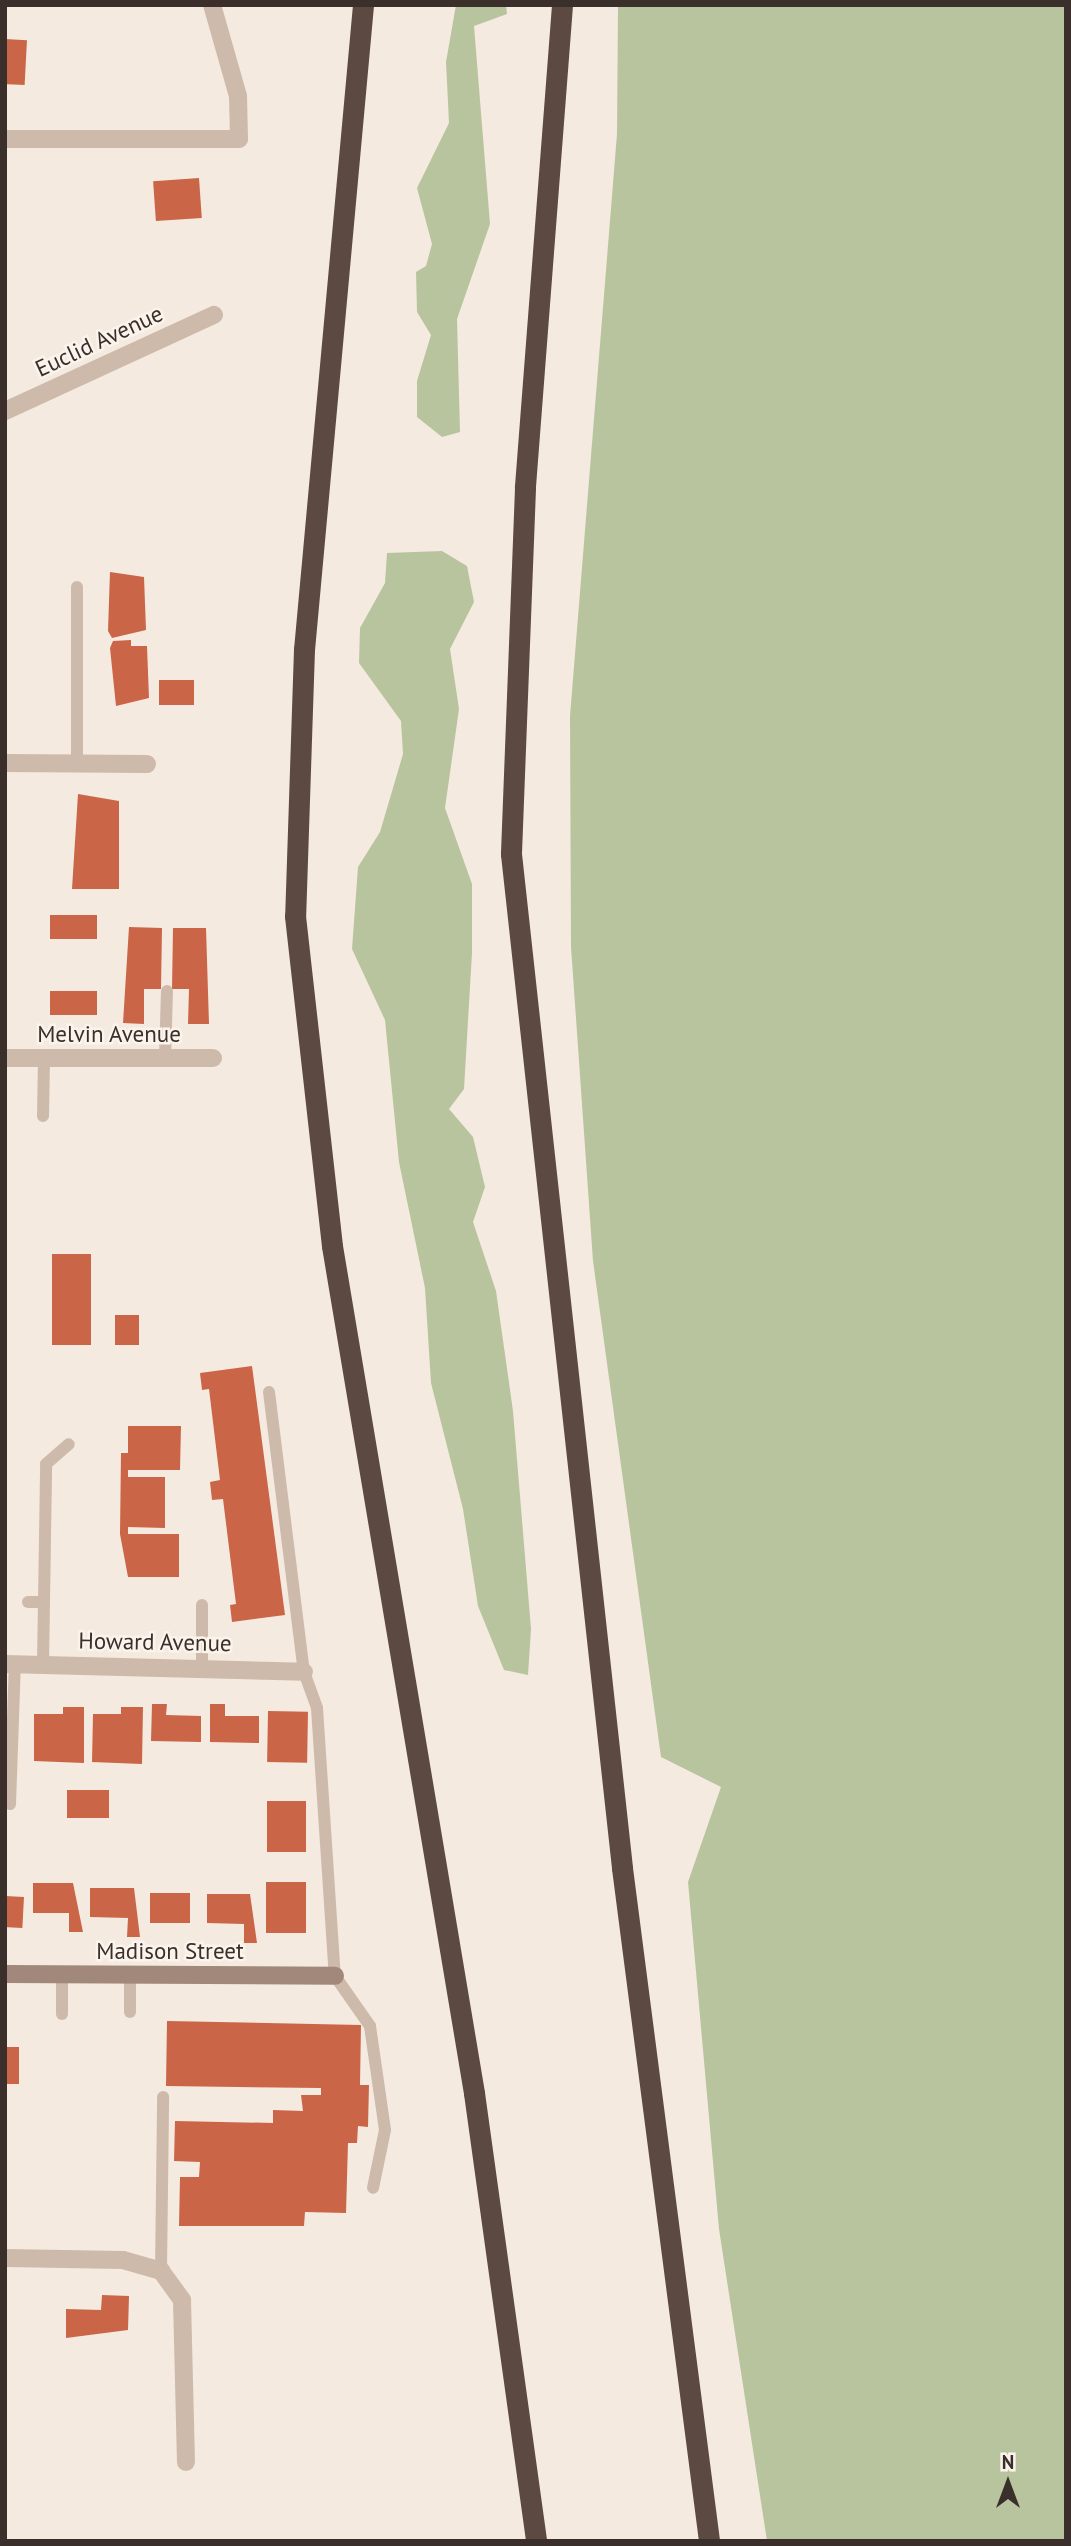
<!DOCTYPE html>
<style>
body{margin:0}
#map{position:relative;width:1071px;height:2546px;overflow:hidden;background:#f4eadf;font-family:"PT Sans",sans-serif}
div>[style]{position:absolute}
.green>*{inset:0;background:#b8c49e}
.building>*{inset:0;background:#cb6547;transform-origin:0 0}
.lane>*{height:12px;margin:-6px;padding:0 6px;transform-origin:6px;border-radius:6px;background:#cdbaaa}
.street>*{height:18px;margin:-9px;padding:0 9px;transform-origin:9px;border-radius:9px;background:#cdbaaa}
.secondary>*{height:18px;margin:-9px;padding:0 9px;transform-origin:9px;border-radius:9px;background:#a1887b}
.highway>*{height:21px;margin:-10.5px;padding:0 10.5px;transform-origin:10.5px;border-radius:10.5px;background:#5c4941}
span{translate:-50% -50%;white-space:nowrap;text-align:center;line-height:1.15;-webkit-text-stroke:5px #fbf4ec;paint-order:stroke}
.street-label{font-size:23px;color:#3a2f2a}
.frame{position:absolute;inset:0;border:7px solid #3a2f2a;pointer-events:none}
.north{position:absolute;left:973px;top:2448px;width:70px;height:70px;-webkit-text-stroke:5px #fbf4ec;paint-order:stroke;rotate:0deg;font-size:19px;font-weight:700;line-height:28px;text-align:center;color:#3a2f2a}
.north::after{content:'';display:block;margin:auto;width:24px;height:32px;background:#3a2f2a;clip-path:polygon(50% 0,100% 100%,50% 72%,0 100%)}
</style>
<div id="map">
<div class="green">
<div style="clip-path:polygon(456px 5px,506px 5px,507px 14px,474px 26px,490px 224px,457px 319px,460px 432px,442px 437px,417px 417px,417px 381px,431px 335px,417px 312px,416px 272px,426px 266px,432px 244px,417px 188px,449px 123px,446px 62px)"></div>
<div style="clip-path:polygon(618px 5px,1066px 5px,1066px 2541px,767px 2541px,719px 2229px,688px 1882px,721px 1787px,661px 1757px,593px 1261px,571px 947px,570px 716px,617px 134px)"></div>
<div style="clip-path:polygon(442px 551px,467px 566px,474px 602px,450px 649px,459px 709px,445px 808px,472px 884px,472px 953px,464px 1089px,449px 1109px,473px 1137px,485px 1187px,473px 1222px,496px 1291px,513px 1411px,531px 1629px,528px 1675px,504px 1670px,478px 1606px,463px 1509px,431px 1383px,425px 1288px,399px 1162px,385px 1020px,352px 949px,358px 867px,380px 832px,403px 754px,401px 721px,359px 663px,360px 628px,385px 583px,387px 553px)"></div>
</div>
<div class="building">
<div style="left:5px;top:39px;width:22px;height:45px;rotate:3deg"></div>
<div style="left:199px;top:178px;width:40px;height:46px;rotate:86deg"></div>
<div style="clip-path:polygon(110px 572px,144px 577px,146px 630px,112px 638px,108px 631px)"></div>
<div style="clip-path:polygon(131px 640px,131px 646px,147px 646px,149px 698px,116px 706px,110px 648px,113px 641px)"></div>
<div style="left:194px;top:680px;width:25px;height:35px;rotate:90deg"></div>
<div style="clip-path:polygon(78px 794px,119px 801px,119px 889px,72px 889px)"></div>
<div style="left:50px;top:915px;width:47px;height:24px"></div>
<div style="clip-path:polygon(129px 927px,162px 928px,161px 989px,144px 989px,144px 1024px,123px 1023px)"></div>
<div style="clip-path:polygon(173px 928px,206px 928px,209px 1024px,188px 1024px,189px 989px,172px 989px)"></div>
<div style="left:50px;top:991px;width:47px;height:24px"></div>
<div style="left:52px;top:1254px;width:39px;height:91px"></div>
<div style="left:115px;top:1315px;width:24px;height:30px"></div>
<div style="clip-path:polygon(252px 1366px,285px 1615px,232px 1622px,230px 1605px,236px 1604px,223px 1499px,212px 1500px,210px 1482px,220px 1480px,209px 1389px,202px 1390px,200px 1373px)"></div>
<div style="clip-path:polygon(128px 1426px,181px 1426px,180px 1470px,128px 1470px,128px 1477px,165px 1477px,165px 1528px,128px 1527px,128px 1534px,179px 1534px,179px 1577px,128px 1577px,120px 1534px,121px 1453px,128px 1453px)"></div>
<div style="clip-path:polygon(152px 1704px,167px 1704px,166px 1715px,201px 1716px,201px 1742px,151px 1741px)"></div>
<div style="clip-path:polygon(210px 1704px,225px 1704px,225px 1716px,259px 1716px,259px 1743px,210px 1742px)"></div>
<div style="clip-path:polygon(63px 1707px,84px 1707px,84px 1763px,34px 1761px,34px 1714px,63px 1714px)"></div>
<div style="clip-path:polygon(121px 1707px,143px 1707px,142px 1764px,92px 1762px,93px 1714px,121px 1714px)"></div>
<div style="left:268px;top:1711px;width:40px;height:51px;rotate:1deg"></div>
<div style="left:67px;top:1790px;width:42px;height:28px"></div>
<div style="left:267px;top:1801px;width:39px;height:51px"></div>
<div style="left:266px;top:1882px;width:40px;height:51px"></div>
<div style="clip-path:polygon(33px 1883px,73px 1883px,83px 1932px,69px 1932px,69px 1913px,33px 1913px)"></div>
<div style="clip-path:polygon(90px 1888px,134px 1888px,140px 1937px,127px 1937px,128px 1918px,90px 1917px)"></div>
<div style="left:150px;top:1893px;width:40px;height:30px"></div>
<div style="clip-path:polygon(207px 1894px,250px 1894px,257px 1943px,244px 1943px,244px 1924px,207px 1923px)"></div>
<div style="left:5px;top:1896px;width:19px;height:31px;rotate:3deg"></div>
<div style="clip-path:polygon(167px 2021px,361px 2025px,360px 2085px,369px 2085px,368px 2127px,358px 2126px,357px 2143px,348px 2143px,346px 2213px,305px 2212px,304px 2226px,179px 2226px,180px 2177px,199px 2177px,200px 2162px,174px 2161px,175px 2121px,273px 2123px,273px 2110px,303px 2111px,301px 2095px,321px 2095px,321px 2088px,166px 2086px)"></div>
<div style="left:5px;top:2047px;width:14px;height:37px"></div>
<div style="clip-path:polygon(102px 2295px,129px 2296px,128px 2330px,66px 2338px,66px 2309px,101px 2310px)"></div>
</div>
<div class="lane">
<div style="left:77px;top:587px;width:177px;rotate:90deg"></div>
<div style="left:165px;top:1058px;width:67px;rotate:-88.3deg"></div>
<div style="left:43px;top:1116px;width:58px;rotate:-89deg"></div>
<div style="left:269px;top:1392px;width:282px;rotate:82.9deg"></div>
<div style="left:304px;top:1672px;width:38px;rotate:70deg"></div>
<div style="left:317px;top:1708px;width:269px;rotate:86.2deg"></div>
<div style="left:335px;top:1976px;width:61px;rotate:55deg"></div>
<div style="left:370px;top:2026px;width:105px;rotate:81.8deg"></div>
<div style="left:385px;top:2130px;width:59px;rotate:101.7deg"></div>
<div style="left:28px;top:1602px;width:16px"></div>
<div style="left:202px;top:1605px;width:61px;rotate:90deg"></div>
<div style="left:43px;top:1665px;width:201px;rotate:-89.1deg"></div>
<div style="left:46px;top:1464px;width:30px;rotate:-41deg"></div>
<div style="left:10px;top:1804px;width:140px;rotate:-88deg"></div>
<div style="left:62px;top:1975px;width:39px;rotate:90deg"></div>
<div style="left:130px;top:1976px;width:36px;rotate:90deg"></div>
<div style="left:161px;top:2271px;width:174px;rotate:-89.3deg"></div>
</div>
<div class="street">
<div style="left:5px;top:139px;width:234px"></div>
<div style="left:239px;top:139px;width:43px;rotate:-91.3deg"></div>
<div style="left:238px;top:96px;width:95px;rotate:-105.9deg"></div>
<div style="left:5px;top:411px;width:230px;rotate:-24.7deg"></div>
<div style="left:5px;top:763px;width:142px;rotate:0.4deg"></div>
<div style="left:5px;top:1058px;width:208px"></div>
<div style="left:5px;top:1664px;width:299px;rotate:1.5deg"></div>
<div style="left:5px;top:2258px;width:118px;rotate:1deg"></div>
<div style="left:123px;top:2260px;width:40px;rotate:16deg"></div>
<div style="left:161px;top:2271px;width:36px;rotate:54deg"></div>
<div style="left:182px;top:2300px;width:162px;rotate:88.6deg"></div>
</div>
<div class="secondary">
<div style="left:5px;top:1974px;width:330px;rotate:0.3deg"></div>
</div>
<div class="highway">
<div style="left:363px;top:5px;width:647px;rotate:95.23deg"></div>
<div style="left:304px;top:649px;width:267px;rotate:91.9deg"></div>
<div style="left:295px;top:916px;width:332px;rotate:83.6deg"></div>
<div style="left:332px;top:1246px;width:859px;rotate:80.48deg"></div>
<div style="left:474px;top:2093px;width:452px;rotate:82.1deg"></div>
<div style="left:562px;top:5px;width:484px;rotate:94.4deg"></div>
<div style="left:525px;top:488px;width:366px;rotate:92.2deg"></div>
<div style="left:511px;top:854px;width:1020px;rotate:83.75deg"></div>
<div style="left:622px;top:1868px;width:679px;rotate:82.63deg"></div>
</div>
<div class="street-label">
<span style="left:99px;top:341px;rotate:-25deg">Euclid Avenue</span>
<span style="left:109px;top:1034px">Melvin Avenue</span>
<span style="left:155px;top:1642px;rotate:1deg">Howard Avenue</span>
<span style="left:170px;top:1951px">Madison Street</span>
</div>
<div class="frame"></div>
<div class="north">N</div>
</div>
